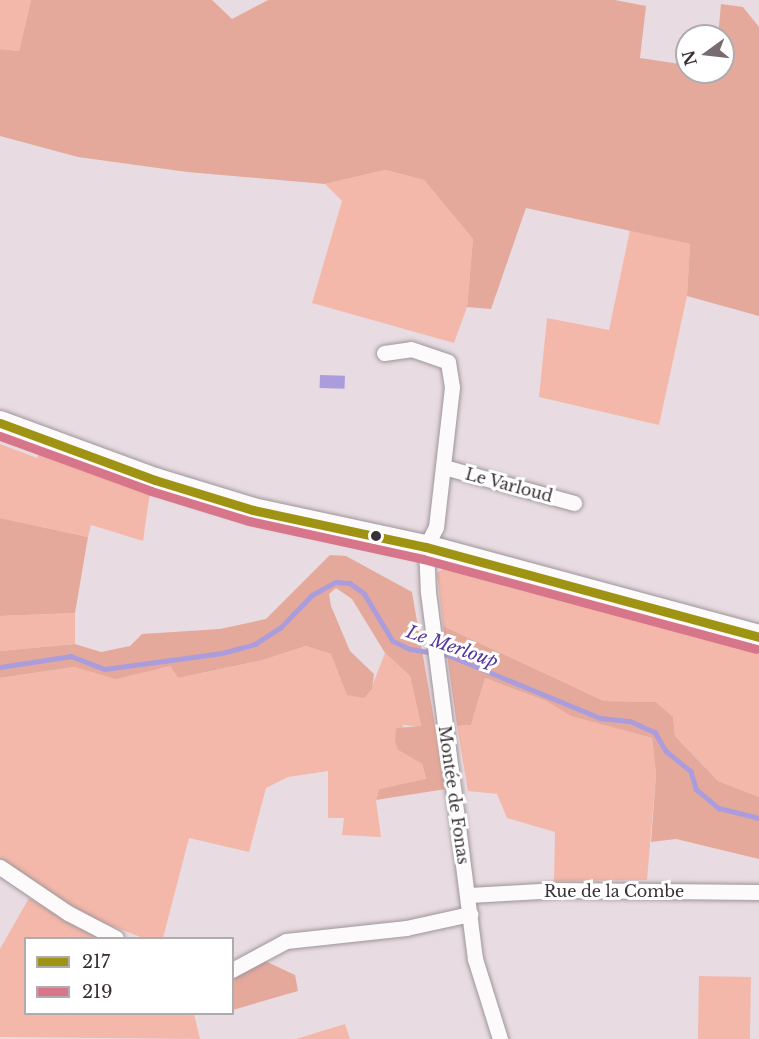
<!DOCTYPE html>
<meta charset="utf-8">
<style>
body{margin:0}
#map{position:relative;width:759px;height:1039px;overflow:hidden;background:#e8dce2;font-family:"Libre Baskerville",serif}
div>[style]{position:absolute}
.green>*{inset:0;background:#f4b8aa;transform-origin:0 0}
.forest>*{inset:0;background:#e5a99c}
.water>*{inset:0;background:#ab9ddc;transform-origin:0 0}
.stream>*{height:4.5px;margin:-2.25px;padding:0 2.25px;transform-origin:2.25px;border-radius:2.25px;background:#ab9ddc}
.roads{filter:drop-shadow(0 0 2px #9e9599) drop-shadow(0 0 2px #9e9599)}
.street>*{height:15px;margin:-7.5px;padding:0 7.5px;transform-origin:7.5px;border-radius:7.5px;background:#fcfafb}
.primary>*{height:24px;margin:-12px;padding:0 12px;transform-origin:12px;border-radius:12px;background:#fcfafb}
.bus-1>*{height:9px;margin:-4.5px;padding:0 4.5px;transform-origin:4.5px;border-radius:4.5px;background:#9e9313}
.bus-2>*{height:9px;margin:-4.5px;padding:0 4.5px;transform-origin:4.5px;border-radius:4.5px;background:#d7768b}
.dots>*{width:16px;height:16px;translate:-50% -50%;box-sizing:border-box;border:3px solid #fff;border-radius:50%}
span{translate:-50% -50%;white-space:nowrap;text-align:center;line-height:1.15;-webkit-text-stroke:6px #fff;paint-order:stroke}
.street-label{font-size:16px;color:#383035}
.water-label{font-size:18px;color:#52369e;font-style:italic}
.legend{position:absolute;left:24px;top:937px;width:210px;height:78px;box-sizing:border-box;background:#fff;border:2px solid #afacae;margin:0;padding:8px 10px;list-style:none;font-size:18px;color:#383035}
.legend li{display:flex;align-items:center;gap:12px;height:30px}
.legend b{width:30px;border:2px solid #afacae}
.north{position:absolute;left:675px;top:24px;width:60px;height:60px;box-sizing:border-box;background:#fff;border:2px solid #afacae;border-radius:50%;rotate:255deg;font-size:16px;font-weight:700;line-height:24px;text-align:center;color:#383035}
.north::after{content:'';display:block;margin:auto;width:21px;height:27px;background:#766c72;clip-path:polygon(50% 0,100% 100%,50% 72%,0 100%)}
</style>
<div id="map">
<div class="green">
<div style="clip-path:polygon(0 0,31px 0,19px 51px,0 49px)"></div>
<div style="clip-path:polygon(385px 170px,424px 180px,473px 239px,467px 307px,454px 343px,312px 303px,342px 201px,325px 184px)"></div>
<div style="clip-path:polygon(630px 230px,690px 244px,687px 296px,659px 425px,539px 397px,547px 318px,609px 330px)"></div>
<div style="clip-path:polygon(0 444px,37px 458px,41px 449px,150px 492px,143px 541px,91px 525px,88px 537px,0 518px)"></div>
<div style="clip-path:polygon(450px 564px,759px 654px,759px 797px,718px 781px,675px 736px,673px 717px,656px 702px,604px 701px,443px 626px,437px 573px)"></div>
<div style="clip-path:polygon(75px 613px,75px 644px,0 651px,0 616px)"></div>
<div style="clip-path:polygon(306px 646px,331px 654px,371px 689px,385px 653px,410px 676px,421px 727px,403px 725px,398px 750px,422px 764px,426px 780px,379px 789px,376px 800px,381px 837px,342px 835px,344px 818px,328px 818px,328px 771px,288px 777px,266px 788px,249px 852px,189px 838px,163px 938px,143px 938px,89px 917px,0 858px,0 678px,74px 667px,116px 678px,170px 666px,178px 678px,263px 660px)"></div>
<div style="clip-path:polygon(485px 678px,546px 701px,572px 716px,652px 738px,656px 774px,647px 880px,554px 881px,555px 832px,507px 818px,497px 794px,468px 791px,457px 726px,471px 725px)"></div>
<div style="clip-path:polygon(29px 898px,101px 938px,26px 938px,26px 1014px,194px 1014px,200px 1039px,0 1037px,0 949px)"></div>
<div style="left:699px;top:976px;width:52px;height:63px;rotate:1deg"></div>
<div style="clip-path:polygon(345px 1024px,350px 1039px,296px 1039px)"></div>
</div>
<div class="forest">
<div style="clip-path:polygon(31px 0,212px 0,232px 19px,268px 0,615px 0,646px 6px,640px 58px,687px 65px,687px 72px,723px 72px,723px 36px,718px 36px,721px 4px,743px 7px,759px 27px,759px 316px,687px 296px,690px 244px,526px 208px,491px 309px,467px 307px,473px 239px,424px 180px,385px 170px,325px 184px,187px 172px,78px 157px,0 136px,0 49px,19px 51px)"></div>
<div style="clip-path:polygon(0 518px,88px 537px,75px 613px,0 616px)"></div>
<div style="clip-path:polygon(330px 555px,346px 556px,412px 592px,446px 789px,376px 800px,379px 789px,426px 779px,422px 764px,398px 750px,395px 741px,396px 728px,421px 726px,410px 676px,385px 653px,352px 599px,336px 588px,329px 594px,331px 606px,350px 651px,374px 674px,372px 689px,364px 698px,347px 695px,331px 654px,306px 646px,263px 660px,178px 678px,170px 666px,116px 679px,74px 667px,0 678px,0 651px,75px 644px,101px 652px,130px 646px,142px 634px,220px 629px,266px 619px)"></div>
<div style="clip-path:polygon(443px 626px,604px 701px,656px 702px,673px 717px,675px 736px,718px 781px,759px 797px,759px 859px,676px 839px,651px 842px,656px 774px,652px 738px,571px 716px,546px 701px,485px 678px,471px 725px,457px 726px)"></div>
<div style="clip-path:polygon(263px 960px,295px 975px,298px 991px,233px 1010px,232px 978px)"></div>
</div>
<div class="water">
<div style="left:320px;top:375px;width:25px;height:13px;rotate:2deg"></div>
</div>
<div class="stream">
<div style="left:0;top:667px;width:72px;rotate:-8.8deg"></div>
<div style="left:71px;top:656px;width:36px;rotate:21deg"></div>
<div style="left:105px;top:669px;width:118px;rotate:-7.8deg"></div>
<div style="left:222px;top:653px;width:34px;rotate:-15deg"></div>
<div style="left:255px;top:644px;width:30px;rotate:-33deg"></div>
<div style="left:280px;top:628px;width:46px;rotate:-45.9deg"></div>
<div style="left:312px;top:595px;width:26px;rotate:-29deg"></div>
<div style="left:335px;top:582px;width:15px;rotate:4deg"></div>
<div style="left:350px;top:583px;width:17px;rotate:36deg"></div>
<div style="left:364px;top:593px;width:56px;rotate:58.9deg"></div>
<div style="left:393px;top:641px;width:19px;rotate:25deg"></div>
<div style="left:410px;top:649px;width:38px;rotate:9deg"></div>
<div style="left:448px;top:655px;width:165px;rotate:22.5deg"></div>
<div style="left:600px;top:718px;width:30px;rotate:6deg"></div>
<div style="left:630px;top:721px;width:27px;rotate:24deg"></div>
<div style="left:655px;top:732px;width:22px;rotate:60deg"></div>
<div style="left:666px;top:751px;width:32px;rotate:39deg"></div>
<div style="left:691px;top:771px;width:19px;rotate:74deg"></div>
<div style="left:696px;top:789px;width:30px;rotate:40deg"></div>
<div style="left:719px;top:808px;width:41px;rotate:14deg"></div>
</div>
<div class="roads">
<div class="street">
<div style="left:384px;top:353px;width:27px;rotate:-8deg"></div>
<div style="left:411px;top:349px;width:39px;rotate:19deg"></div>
<div style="left:448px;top:362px;width:25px;rotate:81deg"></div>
<div style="left:452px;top:387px;width:141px;rotate:96.5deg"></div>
<div style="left:436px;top:527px;width:22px;rotate:117deg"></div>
<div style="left:426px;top:547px;width:45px;rotate:87.5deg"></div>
<div style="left:428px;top:592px;width:370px;rotate:82.7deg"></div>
<div style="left:475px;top:959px;width:84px;rotate:72.6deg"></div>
<div style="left:444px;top:467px;width:135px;rotate:15.5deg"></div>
<div style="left:0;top:867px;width:82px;rotate:34.1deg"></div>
<div style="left:68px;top:913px;width:54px;rotate:27.5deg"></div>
<div style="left:469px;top:895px;width:89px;rotate:-3.2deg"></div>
<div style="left:558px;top:890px;width:201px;rotate:0.6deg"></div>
<div style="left:232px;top:970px;width:61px;rotate:-28.2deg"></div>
<div style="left:286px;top:941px;width:121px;rotate:-6.2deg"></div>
<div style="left:406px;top:928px;width:66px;rotate:-12.3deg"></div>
</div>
<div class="primary">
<div style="left:0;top:423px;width:165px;rotate:20.2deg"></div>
<div style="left:155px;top:480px;width:102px;rotate:17deg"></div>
<div style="left:253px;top:510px;width:177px;rotate:12.1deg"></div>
<div style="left:426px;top:547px;width:345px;rotate:15.1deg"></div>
</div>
</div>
<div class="bus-1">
<div style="left:0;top:423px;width:165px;rotate:20.2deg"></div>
<div style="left:155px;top:480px;width:102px;rotate:17deg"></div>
<div style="left:253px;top:510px;width:177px;rotate:12.1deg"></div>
<div style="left:426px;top:547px;width:345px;rotate:15.1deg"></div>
</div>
<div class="bus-2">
<div style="left:0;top:436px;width:161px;rotate:20deg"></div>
<div style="left:151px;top:491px;width:102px;rotate:17deg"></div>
<div style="left:249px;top:521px;width:178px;rotate:12.3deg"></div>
<div style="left:423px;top:559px;width:345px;rotate:15.1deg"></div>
</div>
<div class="dots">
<div style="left:376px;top:536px;background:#383035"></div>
</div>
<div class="street-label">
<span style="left:509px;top:485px;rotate:15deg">Le Varloud</span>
<span style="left:454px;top:795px;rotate:82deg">Montée de Fonas</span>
<span style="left:614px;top:891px">Rue de la Combe</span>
</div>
<div class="water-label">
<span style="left:452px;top:647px;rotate:19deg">Le Merloup</span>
</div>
<ul class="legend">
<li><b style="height:8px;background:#9e9313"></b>217</li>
<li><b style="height:8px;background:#d7768b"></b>219</li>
</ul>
<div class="north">N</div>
</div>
